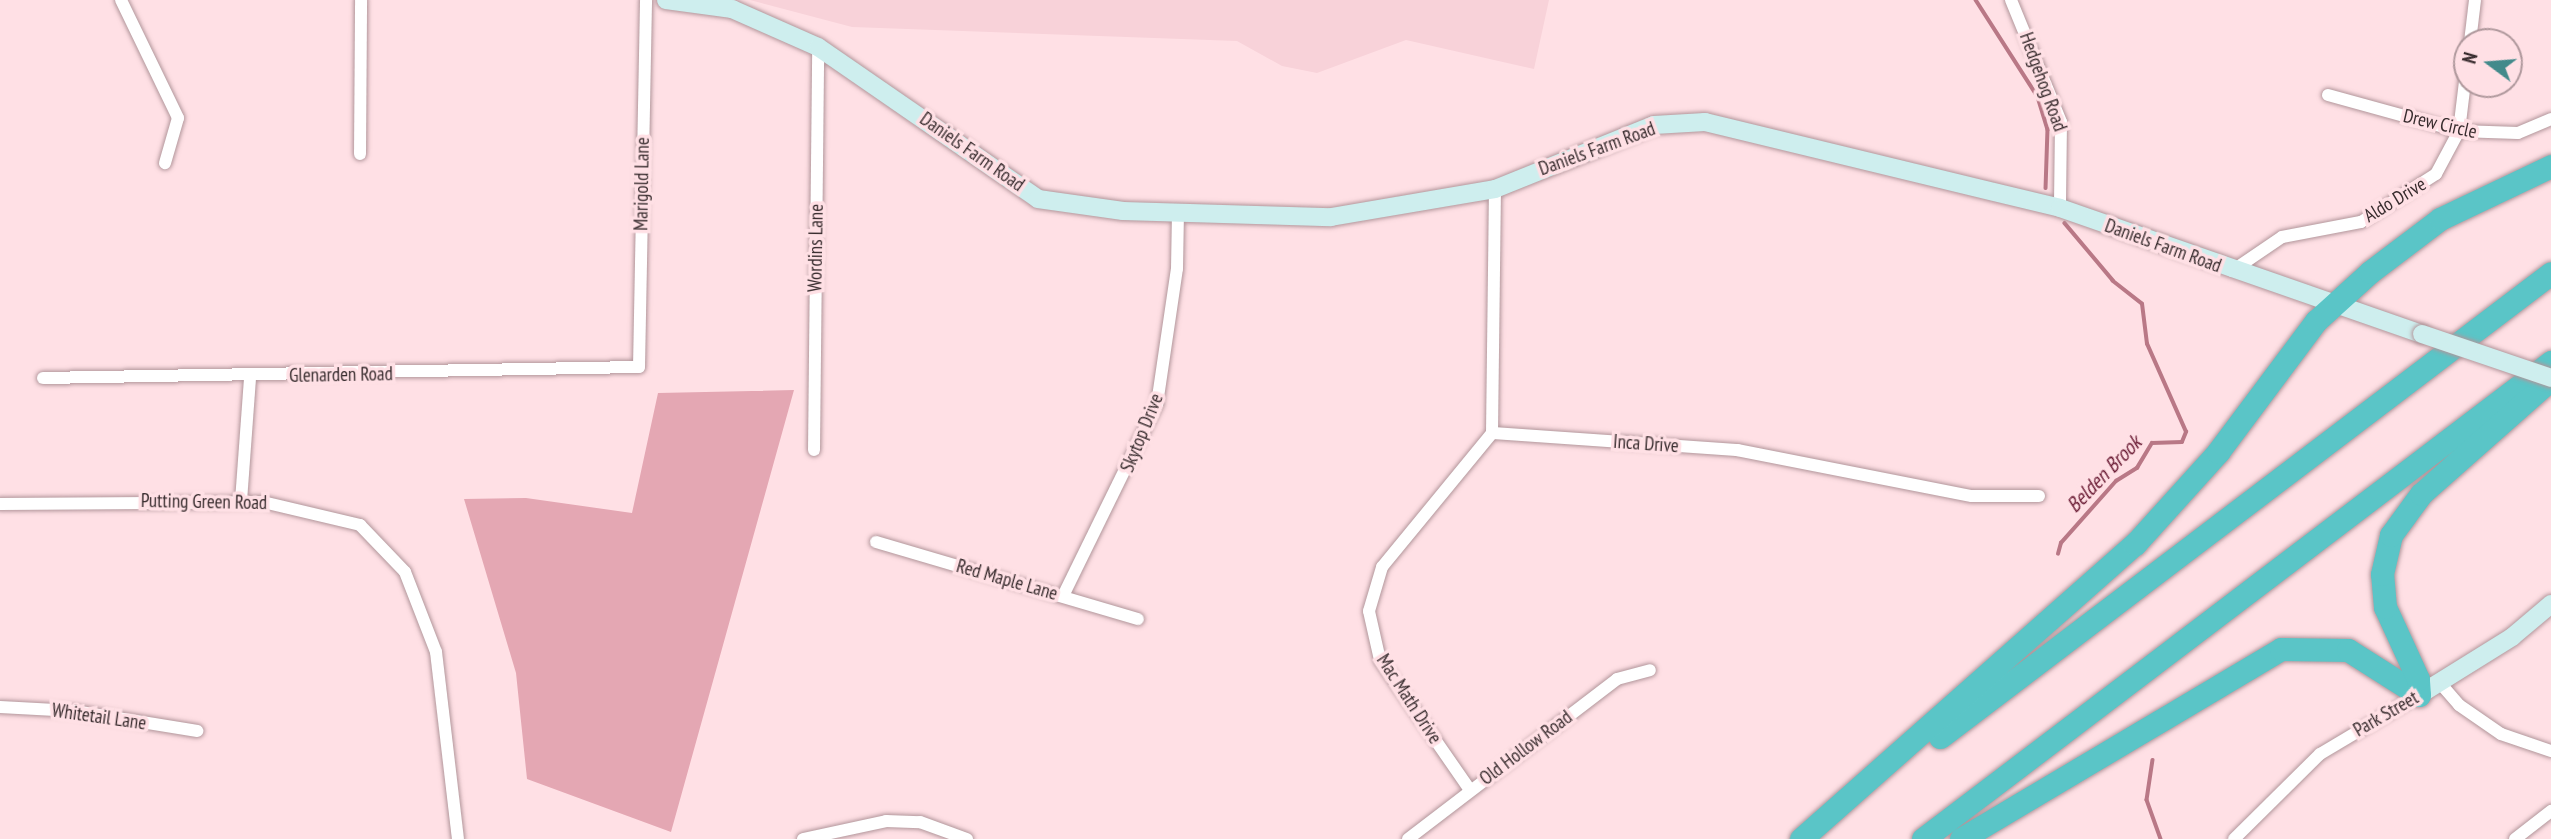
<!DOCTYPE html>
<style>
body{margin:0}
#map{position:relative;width:2551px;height:839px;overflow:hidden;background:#ffe0e5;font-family:"PT Sans Narrow",sans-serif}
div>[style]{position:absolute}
.built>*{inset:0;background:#f8d2d9}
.green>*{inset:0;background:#e4a7b3}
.stream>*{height:3.5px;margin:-1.75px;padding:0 1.75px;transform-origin:1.75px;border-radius:1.75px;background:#b97886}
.roads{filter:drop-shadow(0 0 2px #b2969b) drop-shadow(0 0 2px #b2969b)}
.street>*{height:12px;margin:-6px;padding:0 6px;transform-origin:6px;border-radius:6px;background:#fff}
.secondary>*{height:18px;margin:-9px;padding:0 9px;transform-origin:9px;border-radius:9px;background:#ceeeee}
.highway>*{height:23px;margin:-11.5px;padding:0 11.5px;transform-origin:11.5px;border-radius:11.5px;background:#5ac5c7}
.bridges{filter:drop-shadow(0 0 2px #b2969b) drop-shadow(0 0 2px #b2969b)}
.secondary-bridge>*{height:18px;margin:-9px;padding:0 9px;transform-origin:9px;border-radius:9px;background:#ceeeee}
span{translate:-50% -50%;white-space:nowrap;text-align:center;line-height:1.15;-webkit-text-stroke:7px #ffe0e5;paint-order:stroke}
.street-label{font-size:19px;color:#382c2e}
.water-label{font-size:21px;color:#691a33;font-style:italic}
.north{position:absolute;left:2453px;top:28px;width:70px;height:70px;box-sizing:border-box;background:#ffe0e5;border:2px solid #af989c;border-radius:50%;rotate:286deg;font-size:19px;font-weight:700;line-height:28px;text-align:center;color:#382c2e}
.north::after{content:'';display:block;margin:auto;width:24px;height:32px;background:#428a8b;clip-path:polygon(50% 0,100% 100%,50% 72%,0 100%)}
</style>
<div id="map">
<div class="built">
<div style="clip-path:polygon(750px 0,1549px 0,1534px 69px,1406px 40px,1317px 73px,1282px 66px,1237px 41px,852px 27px)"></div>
</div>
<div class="green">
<div style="clip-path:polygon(794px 390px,671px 832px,527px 779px,516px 673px,464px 499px,526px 498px,632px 513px,658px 393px)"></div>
</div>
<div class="stream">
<div style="left:1976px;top:0;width:115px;rotate:57.4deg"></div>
<div style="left:2038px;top:97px;width:34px;rotate:73deg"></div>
<div style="left:2048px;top:129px;width:59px;rotate:91.9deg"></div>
<div style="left:2058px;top:554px;width:11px;rotate:-75deg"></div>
<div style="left:2061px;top:543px;width:83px;rotate:-48.4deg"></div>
<div style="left:2116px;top:481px;width:25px;rotate:-32deg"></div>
<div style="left:2137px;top:468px;width:29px;rotate:-59deg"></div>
<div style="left:2152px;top:443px;width:30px;rotate:-2deg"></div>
<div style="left:2182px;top:442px;width:11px;rotate:-68deg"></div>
<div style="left:2186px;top:432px;width:96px;rotate:-113.9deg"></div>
<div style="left:2147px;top:344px;width:40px;rotate:-97.1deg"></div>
<div style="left:2142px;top:304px;width:37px;rotate:-142deg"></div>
<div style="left:2113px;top:281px;width:75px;rotate:-130.1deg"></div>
<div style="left:2153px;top:760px;width:40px;rotate:98.5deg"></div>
<div style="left:2147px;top:800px;width:41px;rotate:70.3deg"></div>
</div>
<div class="roads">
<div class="street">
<div style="left:121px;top:0;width:131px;rotate:64.2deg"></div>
<div style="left:178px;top:118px;width:47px;rotate:106.1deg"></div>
<div style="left:2011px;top:0;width:132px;rotate:67.7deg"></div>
<div style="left:2061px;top:122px;width:86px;rotate:90.7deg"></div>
<div style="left:2470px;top:42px;width:42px;rotate:-83.2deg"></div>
<div style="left:2328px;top:95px;width:136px;rotate:15.4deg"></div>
<div style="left:2459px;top:131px;width:59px;rotate:1.9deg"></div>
<div style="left:2518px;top:133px;width:36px;rotate:-23deg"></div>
<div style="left:360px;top:154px;width:154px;rotate:-89.6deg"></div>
<div style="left:2232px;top:271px;width:60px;rotate:-34.2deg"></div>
<div style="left:2282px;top:237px;width:80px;rotate:-10.8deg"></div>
<div style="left:2361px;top:222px;width:89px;rotate:-32.6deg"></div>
<div style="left:2436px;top:174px;width:49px;rotate:-61.9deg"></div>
<div style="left:2459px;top:131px;width:66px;rotate:-83.1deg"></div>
<div style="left:43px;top:378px;width:596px;rotate:-1.06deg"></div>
<div style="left:639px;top:367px;width:367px;rotate:-88.9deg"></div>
<div style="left:1492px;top:433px;width:246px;rotate:4deg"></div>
<div style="left:1737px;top:450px;width:239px;rotate:11.1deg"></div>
<div style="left:1972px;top:496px;width:67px"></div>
<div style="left:1492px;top:433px;width:244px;rotate:-89.3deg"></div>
<div style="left:814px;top:450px;width:403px;rotate:-89.4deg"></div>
<div style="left:241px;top:501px;width:124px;rotate:-85.8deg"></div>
<div style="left:0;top:504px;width:263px;rotate:-0.4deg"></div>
<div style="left:263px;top:502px;width:100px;rotate:13.3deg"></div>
<div style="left:360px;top:525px;width:65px;rotate:46.2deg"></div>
<div style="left:405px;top:572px;width:86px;rotate:68.8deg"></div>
<div style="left:436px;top:652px;width:188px;rotate:83.3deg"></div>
<div style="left:876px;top:542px;width:273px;rotate:16.4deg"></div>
<div style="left:1063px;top:596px;width:214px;rotate:-63.9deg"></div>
<div style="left:1157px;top:404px;width:136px;rotate:-81.6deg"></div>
<div style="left:1177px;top:269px;width:55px;rotate:-89deg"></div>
<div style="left:2440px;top:683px;width:29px;rotate:49deg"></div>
<div style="left:2459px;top:705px;width:51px;rotate:34.6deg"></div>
<div style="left:2501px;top:734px;width:53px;rotate:18.8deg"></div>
<div style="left:0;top:707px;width:74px;rotate:3.1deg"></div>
<div style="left:74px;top:711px;width:125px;rotate:9.2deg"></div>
<div style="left:1470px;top:790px;width:158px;rotate:-124.7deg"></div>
<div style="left:1380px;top:660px;width:50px;rotate:-102.7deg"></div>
<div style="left:1369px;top:611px;width:46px;rotate:-73.5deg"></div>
<div style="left:1382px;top:567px;width:173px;rotate:-50.6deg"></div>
<div style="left:803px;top:839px;width:85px;rotate:-12.2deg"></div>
<div style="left:886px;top:821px;width:34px;rotate:2deg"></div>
<div style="left:920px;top:822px;width:50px;rotate:19.9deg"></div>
<div style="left:1408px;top:839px;width:263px;rotate:-37.4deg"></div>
<div style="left:1617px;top:679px;width:34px;rotate:-15deg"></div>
<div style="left:2234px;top:839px;width:121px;rotate:-44.7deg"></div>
<div style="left:2320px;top:754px;width:115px;rotate:-30.8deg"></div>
<div style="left:2515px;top:839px;width:46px;rotate:-37.9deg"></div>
</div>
<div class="secondary">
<div style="left:666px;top:0;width:67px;rotate:7.8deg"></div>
<div style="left:732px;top:9px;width:94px;rotate:23.8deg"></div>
<div style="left:818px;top:47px;width:267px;rotate:34.6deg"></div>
<div style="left:1038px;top:199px;width:86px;rotate:8deg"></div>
<div style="left:1123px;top:211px;width:208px;rotate:1.7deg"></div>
<div style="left:1331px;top:217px;width:166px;rotate:-9.7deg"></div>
<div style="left:1495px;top:189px;width:171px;rotate:-21.9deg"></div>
<div style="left:1654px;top:125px;width:51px;rotate:-3.4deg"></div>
<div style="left:1705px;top:122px;width:365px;rotate:13.6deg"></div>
<div style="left:2060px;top:208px;width:383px;rotate:19.2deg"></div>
<div style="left:2419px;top:695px;width:110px;rotate:-31.9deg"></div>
<div style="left:2512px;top:637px;width:51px;rotate:-40.2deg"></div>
</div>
<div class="highway">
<div style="left:1940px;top:737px;width:767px;rotate:-37.21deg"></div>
<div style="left:1801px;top:839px;width:446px;rotate:-41.5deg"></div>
<div style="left:2135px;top:544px;width:124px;rotate:-47.9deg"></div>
<div style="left:2218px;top:452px;width:164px;rotate:-53.2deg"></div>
<div style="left:2316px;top:321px;width:73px;rotate:-42.2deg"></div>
<div style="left:2370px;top:272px;width:88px;rotate:-37.1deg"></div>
<div style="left:2440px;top:219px;width:123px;rotate:-25.5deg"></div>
<div style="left:1923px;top:839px;width:789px;rotate:-37.22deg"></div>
<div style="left:1961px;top:839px;width:372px;rotate:-30.7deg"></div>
<div style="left:2281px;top:649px;width:67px;rotate:0.9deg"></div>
<div style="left:2348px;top:650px;width:84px;rotate:32.4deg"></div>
<div style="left:2419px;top:695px;width:16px;rotate:-94deg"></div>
<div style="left:2418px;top:679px;width:79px;rotate:-114.6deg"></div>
<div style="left:2385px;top:607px;width:33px;rotate:-95deg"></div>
<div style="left:2382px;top:574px;width:40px;rotate:-77deg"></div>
<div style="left:2391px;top:535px;width:51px;rotate:-53.8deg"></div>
<div style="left:2421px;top:494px;width:174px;rotate:-41.5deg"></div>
</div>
</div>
<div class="bridges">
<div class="secondary-bridge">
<div style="left:2422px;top:334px;width:136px;rotate:18.8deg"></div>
</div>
</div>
<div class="street-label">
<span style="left:2043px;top:82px;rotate:70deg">Hedgehog Road</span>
<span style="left:2440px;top:124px;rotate:13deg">Drew Circle</span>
<span style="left:1597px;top:149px;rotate:-20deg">Daniels Farm Road</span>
<span style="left:972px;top:152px;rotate:35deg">Daniels Farm Road</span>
<span style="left:642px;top:184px;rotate:-89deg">Marigold Lane</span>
<span style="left:2395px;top:200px;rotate:-31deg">Aldo Drive</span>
<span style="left:2163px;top:246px;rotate:20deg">Daniels Farm Road</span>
<span style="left:816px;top:248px;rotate:-89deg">Wordins Lane</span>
<span style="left:341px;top:375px;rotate:-1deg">Glenarden Road</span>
<span style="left:1142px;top:433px;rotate:-68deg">Skytop Drive</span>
<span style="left:1646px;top:444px;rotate:4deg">Inca Drive</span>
<span style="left:204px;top:502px;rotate:1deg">Putting Green Road</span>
<span style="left:1007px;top:580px;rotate:16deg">Red Maple Lane</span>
<span style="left:1409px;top:699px;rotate:57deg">Mac Math Drive</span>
<span style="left:2386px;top:714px;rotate:-30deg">Park Street</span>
<span style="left:99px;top:717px;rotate:8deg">Whitetail Lane</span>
<span style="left:1526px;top:748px;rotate:-37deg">Old Hollow Road</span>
</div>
<div class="water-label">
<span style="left:2104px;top:474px;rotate:-46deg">Belden Brook</span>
</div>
<div class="north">N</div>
</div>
